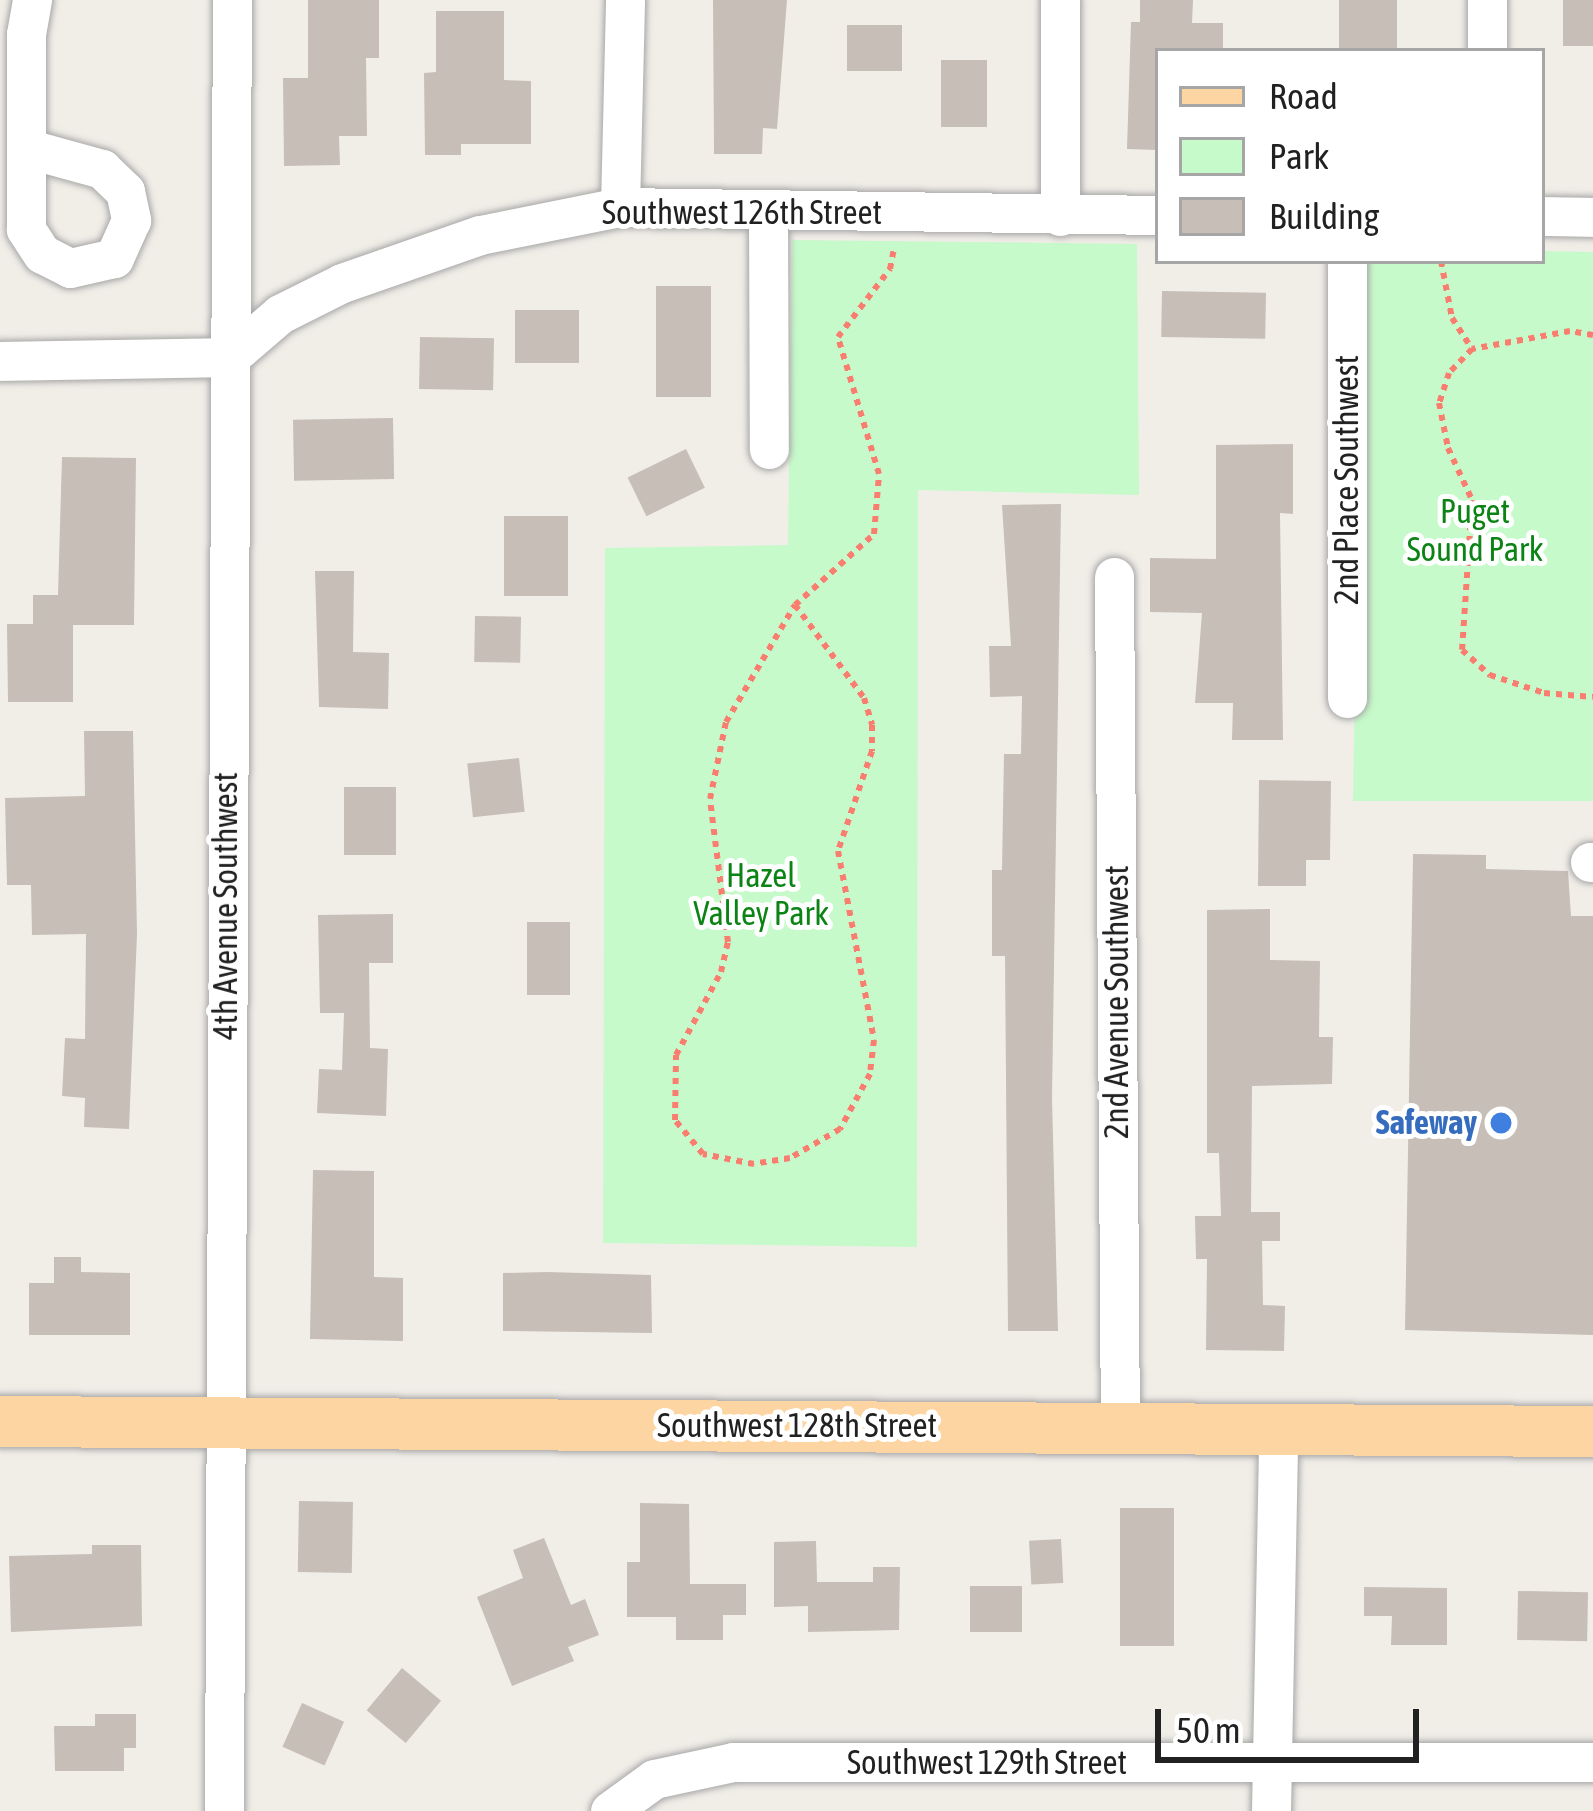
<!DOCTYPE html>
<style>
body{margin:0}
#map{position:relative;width:1593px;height:1811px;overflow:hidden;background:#f1eee8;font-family:"Asap Condensed",sans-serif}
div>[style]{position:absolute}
.park>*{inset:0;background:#c6faca}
.building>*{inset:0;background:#c6beb7;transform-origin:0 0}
.path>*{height:6px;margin-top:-3px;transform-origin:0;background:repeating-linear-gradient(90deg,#fa7e70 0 6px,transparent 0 12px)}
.roads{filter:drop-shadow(0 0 3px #a8a8a8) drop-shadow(0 0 3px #a8a8a8)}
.minor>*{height:39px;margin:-19.5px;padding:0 19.5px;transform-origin:19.5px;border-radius:19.5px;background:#fff}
.major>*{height:51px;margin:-25.5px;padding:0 25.5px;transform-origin:25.5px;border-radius:25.5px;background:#fcd5a2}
.dots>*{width:33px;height:33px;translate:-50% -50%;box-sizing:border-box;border:6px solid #fff;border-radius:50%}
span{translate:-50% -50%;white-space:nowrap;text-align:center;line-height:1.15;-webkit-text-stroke:10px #fff;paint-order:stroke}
.street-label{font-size:33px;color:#212121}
.park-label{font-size:33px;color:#0b8315}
.shop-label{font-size:33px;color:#366cbe;font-weight:700}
.right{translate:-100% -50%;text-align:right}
.legend{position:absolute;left:1155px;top:48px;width:390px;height:216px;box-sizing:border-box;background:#fff;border:3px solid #a6a6a6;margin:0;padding:15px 21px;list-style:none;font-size:36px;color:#212121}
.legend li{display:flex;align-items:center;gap:24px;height:60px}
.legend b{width:60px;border:3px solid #a6a6a6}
.scale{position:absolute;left:1155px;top:1709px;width:264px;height:54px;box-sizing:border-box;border:6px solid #212121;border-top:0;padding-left:15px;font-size:36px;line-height:42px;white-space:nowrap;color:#212121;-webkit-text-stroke:9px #fff;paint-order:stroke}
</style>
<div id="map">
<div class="park">
<div style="clip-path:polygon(792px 240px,1137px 244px,1139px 495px,918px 490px,917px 1247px,603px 1243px,605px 548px,788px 545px)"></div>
<div style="clip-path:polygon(1542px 251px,1593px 252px,1593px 801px,1353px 801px,1361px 261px,1542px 261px)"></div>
</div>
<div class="building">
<div style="clip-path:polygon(308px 0,379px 0,379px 58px,366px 58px,367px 136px,339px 136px,340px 165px,284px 166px,283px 78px,308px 78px)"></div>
<div style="clip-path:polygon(713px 0,787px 0,777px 129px,763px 128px,762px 154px,714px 154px)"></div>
<div style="clip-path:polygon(1140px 0,1193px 0,1192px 23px,1223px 23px,1223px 51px,1158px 51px,1158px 150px,1127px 149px,1131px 22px,1140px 22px)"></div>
<div style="left:1339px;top:0;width:58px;height:51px"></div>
<div style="left:1563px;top:0;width:30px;height:46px"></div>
<div style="clip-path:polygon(436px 11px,504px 11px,504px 80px,531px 81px,531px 144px,461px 144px,461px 155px,425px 155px,424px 73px,436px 72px)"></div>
<div style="left:847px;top:25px;width:55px;height:46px"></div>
<div style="left:941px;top:60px;width:46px;height:67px"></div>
<div style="left:656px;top:286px;width:55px;height:111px"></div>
<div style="left:1162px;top:291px;width:104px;height:46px;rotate:1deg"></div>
<div style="left:515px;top:310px;width:64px;height:53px"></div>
<div style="left:420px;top:337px;width:74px;height:52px;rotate:1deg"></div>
<div style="left:393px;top:418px;width:61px;height:100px;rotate:89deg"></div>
<div style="clip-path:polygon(1293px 444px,1293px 514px,1280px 513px,1283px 740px,1232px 740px,1233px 703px,1195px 703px,1202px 613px,1150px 612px,1150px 558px,1216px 559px,1216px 445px)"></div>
<div style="left:686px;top:449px;width:43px;height:65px;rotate:64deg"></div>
<div style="clip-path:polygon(62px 457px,136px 458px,134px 625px,73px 625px,73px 702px,8px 702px,7px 624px,33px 624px,33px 595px,58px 595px)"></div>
<div style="clip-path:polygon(1061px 504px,1052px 1098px,1058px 1331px,1008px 1331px,1005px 956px,992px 956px,992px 870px,1002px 870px,1004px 754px,1021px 754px,1022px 696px,990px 697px,989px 646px,1011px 646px,1002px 505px)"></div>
<div style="left:504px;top:516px;width:64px;height:80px"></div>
<div style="clip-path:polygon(315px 571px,354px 571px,353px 652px,389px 653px,388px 709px,319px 707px)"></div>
<div style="left:475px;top:616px;width:46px;height:46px;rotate:1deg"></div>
<div style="clip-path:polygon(84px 731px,133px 731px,137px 934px,129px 1129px,84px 1127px,85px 1098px,62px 1096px,65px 1038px,85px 1039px,86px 934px,32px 935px,31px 885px,7px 885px,5px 798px,85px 796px)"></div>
<div style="left:519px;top:758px;width:54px;height:52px;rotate:84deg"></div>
<div style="clip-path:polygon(1259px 780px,1331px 781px,1330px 860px,1306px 860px,1306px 886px,1258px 886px)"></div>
<div style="left:344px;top:787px;width:52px;height:68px"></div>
<div style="clip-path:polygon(1413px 854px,1486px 855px,1486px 869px,1568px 871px,1571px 916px,1593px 916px,1593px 1335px,1405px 1330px)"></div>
<div style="clip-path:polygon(1270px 909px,1270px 960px,1320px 961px,1319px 1037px,1333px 1037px,1332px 1084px,1252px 1086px,1251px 1212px,1280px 1212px,1280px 1241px,1262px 1241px,1263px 1305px,1285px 1306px,1284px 1351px,1206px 1350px,1207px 1259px,1196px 1259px,1195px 1216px,1221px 1216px,1219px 1153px,1207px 1153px,1207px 910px)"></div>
<div style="clip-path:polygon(393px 914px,393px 963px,369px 963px,370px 1048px,388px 1049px,386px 1116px,317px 1113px,319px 1069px,342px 1070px,344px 1013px,320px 1013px,318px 915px)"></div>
<div style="left:527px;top:922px;width:43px;height:73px"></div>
<div style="clip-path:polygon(313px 1170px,374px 1171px,374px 1277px,403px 1278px,403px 1341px,310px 1339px)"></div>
<div style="clip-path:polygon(54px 1257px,81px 1257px,81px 1272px,130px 1273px,130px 1335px,29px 1335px,29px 1283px,54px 1283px)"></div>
<div style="clip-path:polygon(547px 1272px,651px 1275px,652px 1333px,503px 1331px,503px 1273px)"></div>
<div style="left:299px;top:1501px;width:54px;height:71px;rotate:1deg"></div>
<div style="clip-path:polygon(640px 1503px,689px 1504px,690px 1584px,746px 1584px,746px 1615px,723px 1615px,723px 1640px,676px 1640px,676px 1617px,627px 1617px,627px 1562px,640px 1562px)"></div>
<div style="left:1120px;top:1508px;width:54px;height:138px"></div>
<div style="clip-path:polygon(544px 1538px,571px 1605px,585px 1599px,599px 1635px,568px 1647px,574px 1661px,512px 1686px,477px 1597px,523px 1578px,513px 1550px)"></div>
<div style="left:1061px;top:1539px;width:44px;height:32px;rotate:87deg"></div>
<div style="clip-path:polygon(816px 1541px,817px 1582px,873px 1582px,873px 1567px,900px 1567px,899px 1630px,808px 1632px,808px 1606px,774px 1607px,774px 1542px)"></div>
<div style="clip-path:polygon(92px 1545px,141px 1545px,142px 1626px,11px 1632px,9px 1556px,92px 1554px)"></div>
<div style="left:1022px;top:1586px;width:46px;height:52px;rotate:90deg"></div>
<div style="clip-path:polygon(1364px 1587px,1447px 1588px,1447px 1645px,1391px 1645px,1392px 1616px,1364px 1616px)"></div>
<div style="left:1518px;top:1591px;width:70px;height:49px;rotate:1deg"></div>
<div style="left:402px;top:1668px;width:51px;height:55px;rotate:40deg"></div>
<div style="left:302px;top:1703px;width:46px;height:48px;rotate:24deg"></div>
<div style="clip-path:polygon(95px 1714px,136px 1714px,136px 1748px,124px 1748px,124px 1771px,55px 1771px,54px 1726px,95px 1726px)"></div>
</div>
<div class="path">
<div style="left:1441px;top:261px;width:58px;rotate:79.1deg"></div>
<div style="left:1452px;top:318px;width:37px;rotate:57deg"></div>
<div style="left:1593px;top:335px;width:23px;rotate:-170deg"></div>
<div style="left:1570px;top:331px;width:100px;rotate:169.6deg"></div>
<div style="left:1472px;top:349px;width:33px;rotate:134deg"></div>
<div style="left:1449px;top:373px;width:32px;rotate:108deg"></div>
<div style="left:1439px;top:403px;width:46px;rotate:78.7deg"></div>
<div style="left:1448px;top:448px;width:57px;rotate:65.2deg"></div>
<div style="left:1472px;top:500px;width:150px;rotate:93.8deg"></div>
<div style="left:1462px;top:650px;width:38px;rotate:42deg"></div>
<div style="left:1490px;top:675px;width:57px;rotate:18.4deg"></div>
<div style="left:1544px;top:693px;width:49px;rotate:4.7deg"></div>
<div style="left:795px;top:605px;width:116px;rotate:53.4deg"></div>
<div style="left:864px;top:698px;width:28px;rotate:73deg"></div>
<div style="left:872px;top:725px;width:26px;rotate:90deg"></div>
<div style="left:872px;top:751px;width:106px;rotate:108.8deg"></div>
<div style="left:838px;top:851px;width:192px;rotate:79.2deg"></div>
<div style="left:874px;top:1040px;width:34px;rotate:97deg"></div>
<div style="left:870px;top:1074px;width:63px;rotate:118.6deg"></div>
<div style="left:840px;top:1129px;width:58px;rotate:149.9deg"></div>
<div style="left:790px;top:1158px;width:36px;rotate:171deg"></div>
<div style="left:754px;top:1164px;width:52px;rotate:-168.9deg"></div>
<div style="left:703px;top:1154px;width:44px;rotate:-129.5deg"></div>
<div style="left:675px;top:1120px;width:65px;rotate:-89.1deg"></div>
<div style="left:676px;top:1055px;width:94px;rotate:-61.5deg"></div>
<div style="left:721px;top:972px;width:31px;rotate:-77deg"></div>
<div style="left:728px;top:942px;width:144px;rotate:-97.2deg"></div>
<div style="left:710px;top:799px;width:79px;rotate:-78.3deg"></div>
<div style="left:726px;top:722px;width:136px;rotate:-59.5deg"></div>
<div style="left:795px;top:605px;width:106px;rotate:-41.9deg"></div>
<div style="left:874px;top:534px;width:60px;rotate:-85.2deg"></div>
<div style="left:879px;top:474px;width:143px;rotate:-106.7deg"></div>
<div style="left:838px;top:337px;width:86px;rotate:-52.6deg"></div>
<div style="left:890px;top:269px;width:21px;rotate:-79deg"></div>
</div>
<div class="roads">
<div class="minor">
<div style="left:1487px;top:51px;width:51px;rotate:-90deg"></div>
<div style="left:26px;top:148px;width:79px;rotate:15.4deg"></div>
<div style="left:102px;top:169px;width:32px;rotate:44deg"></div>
<div style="left:125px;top:191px;width:30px;rotate:78deg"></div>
<div style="left:131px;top:220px;width:42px;rotate:114.1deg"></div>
<div style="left:114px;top:258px;width:45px;rotate:167.2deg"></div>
<div style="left:70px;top:268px;width:31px;rotate:-153deg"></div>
<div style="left:42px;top:254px;width:30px;rotate:-123deg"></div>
<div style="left:26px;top:229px;width:195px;rotate:-90deg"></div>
<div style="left:26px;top:34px;width:35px;rotate:-80deg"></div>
<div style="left:620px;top:207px;width:207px;rotate:-88.6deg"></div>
<div style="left:768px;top:211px;width:238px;rotate:89.8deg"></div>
<div style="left:1060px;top:216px;width:216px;rotate:-90deg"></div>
<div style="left:1542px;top:216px;width:51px;rotate:1.1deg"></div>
<div style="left:1347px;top:261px;width:437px;rotate:90deg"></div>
<div style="left:0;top:361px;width:230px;rotate:-1deg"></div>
<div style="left:230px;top:357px;width:66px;rotate:-40.7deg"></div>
<div style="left:280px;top:314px;width:69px;rotate:-26.6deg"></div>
<div style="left:342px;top:283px;width:146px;rotate:-19.2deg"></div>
<div style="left:480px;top:235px;width:143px;rotate:-11.3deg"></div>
<div style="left:620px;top:207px;width:538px;rotate:0.85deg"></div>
<div style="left:1114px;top:577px;width:850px;rotate:89.6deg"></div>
<div style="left:1590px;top:862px;width:3px"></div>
<div style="left:224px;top:1811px;width:1811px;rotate:-89.75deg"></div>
<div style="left:610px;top:1811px;width:54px;rotate:-36deg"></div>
<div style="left:654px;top:1779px;width:81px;rotate:-12.1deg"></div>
<div style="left:733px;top:1762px;width:860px"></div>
<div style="left:1271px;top:1811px;width:380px;rotate:-88.9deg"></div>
</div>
<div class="major">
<div style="left:0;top:1421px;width:1593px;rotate:0.36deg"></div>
</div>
</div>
<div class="dots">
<div style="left:1501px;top:1123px;background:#3f7fe0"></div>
</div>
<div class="street-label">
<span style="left:742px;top:213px">Southwest 126th Street</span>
<span style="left:1347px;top:480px;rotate:-90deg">2nd Place Southwest</span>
<span style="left:226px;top:906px;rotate:-90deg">4th Avenue Southwest</span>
<span style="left:1117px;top:1002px;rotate:-90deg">2nd Avenue Southwest</span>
<span style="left:797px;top:1426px">Southwest 128th Street</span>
<span style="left:987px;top:1763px">Southwest 129th Street</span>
</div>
<div class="park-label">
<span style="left:1475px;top:531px">Puget<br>Sound Park</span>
<span style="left:761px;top:895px">Hazel<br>Valley Park</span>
</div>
<div class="shop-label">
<span class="right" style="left:1477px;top:1123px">Safeway</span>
</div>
<ul class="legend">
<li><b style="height:15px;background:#fcd5a2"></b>Road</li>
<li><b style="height:33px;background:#c6faca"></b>Park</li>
<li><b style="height:33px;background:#c6beb7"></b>Building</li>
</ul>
<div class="scale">50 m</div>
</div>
